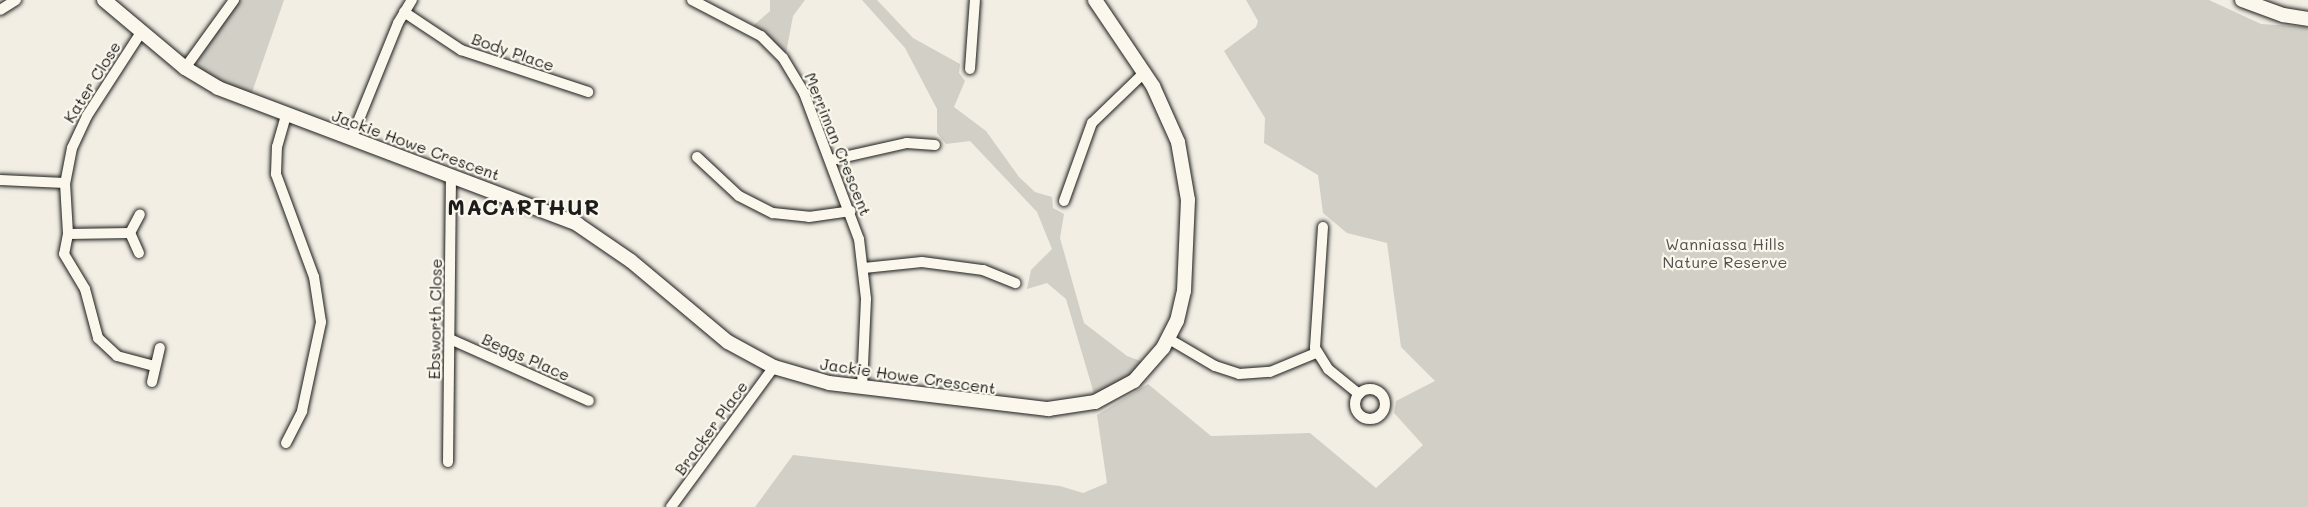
<!DOCTYPE html>
<style>
body{margin:0}
#map{position:relative;width:2308px;height:507px;overflow:hidden;background:#f2eee4;font-family:Mali,sans-serif}
div>[style]{position:absolute}
.green>*{inset:0;background:#d2cfc6}
.roads{filter:drop-shadow(0 0 2px #1c1c1c) drop-shadow(0 0 2px #1c1c1c)}
.minor>*{height:10px;margin:-5px;padding:0 5px;transform-origin:5px;border-radius:5px;background:#fbf7ec}
.minor>.ring{margin:-5px;padding:0;box-sizing:content-box;background:none;border:10px solid #fbf7ec;border-radius:50%}
.tertiary>*{height:14px;margin:-7px;padding:0 7px;transform-origin:7px;border-radius:7px;background:#fbf7ec}
span{translate:-50% -50%;white-space:nowrap;text-align:center;line-height:1.15;-webkit-text-stroke:4.5px #fbf7ec;paint-order:stroke}
.street-label{font-size:16px;color:#1c1c1c}
.park-label{font-size:16px;color:#53524f}
.district-label{font-size:22px;color:#1c1c1c;font-weight:700;letter-spacing:1.5px}
</style>
<div id="map">
<div class="green">
<div style="clip-path:polygon(239px 0,284px 0,250px 98px,204px 75px,196px 63px)"></div>
<div style="clip-path:polygon(770px 0,805px 0,793px 16px,786px 53px,754px 25px,770px 11px)"></div>
<div style="clip-path:polygon(862px 0,877px 0,913px 38px,960px 64px,959px 73px,965px 81px,954px 107px,986px 131px,1019px 177px,1035px 192px,1052px 197px,1053px 208px,1064px 214px,1060px 238px,1084px 323px,1127px 356px,1146px 363px,1135px 374px,1095px 397px,1066px 299px,1047px 283px,1027px 289px,1031px 270px,1052px 249px,1037px 212px,970px 141px,946px 144px,937px 133px,937px 109px,905px 48px)"></div>
<div style="clip-path:polygon(1246px 0,2209px 0,2261px 24px,2308px 27px,2308px 507px,755px 507px,793px 455px,1060px 486px,1083px 493px,1107px 483px,1097px 415px,1148px 384px,1211px 436px,1310px 433px,1376px 488px,1423px 445px,1394px 413px,1396px 401px,1435px 381px,1401px 347px,1387px 243px,1347px 233px,1323px 213px,1318px 175px,1264px 143px,1265px 118px,1224px 51px,1256px 27px,1258px 21px)"></div>
</div>
<div class="roads">
<div class="minor">
<div style="left:692px;top:0;width:78px;rotate:27.6deg"></div>
<div style="left:761px;top:36px;width:31px;rotate:45deg"></div>
<div style="left:783px;top:58px;width:41px;rotate:59deg"></div>
<div style="left:804px;top:93px;width:156px;rotate:69.4deg"></div>
<div style="left:859px;top:239px;width:60px;rotate:83.3deg"></div>
<div style="left:866px;top:299px;width:89px;rotate:92.6deg"></div>
<div style="left:0;top:10px;width:19px;rotate:-32deg"></div>
<div style="left:404px;top:12px;width:69px;rotate:33.7deg"></div>
<div style="left:461px;top:50px;width:134px;rotate:18.3deg"></div>
<div style="left:140px;top:34px;width:98px;rotate:122.9deg"></div>
<div style="left:87px;top:116px;width:35px;rotate:115deg"></div>
<div style="left:72px;top:148px;width:36px;rotate:101deg"></div>
<div style="left:65px;top:183px;width:51px;rotate:86.6deg"></div>
<div style="left:68px;top:234px;width:20px;rotate:101deg"></div>
<div style="left:64px;top:254px;width:41px;rotate:59deg"></div>
<div style="left:85px;top:289px;width:51px;rotate:75.1deg"></div>
<div style="left:98px;top:338px;width:26px;rotate:43deg"></div>
<div style="left:117px;top:356px;width:38px;rotate:15deg"></div>
<div style="left:185px;top:68px;width:84px;rotate:-54.2deg"></div>
<div style="left:970px;top:69px;width:69px;rotate:-85.9deg"></div>
<div style="left:351px;top:139px;width:125px;rotate:-67.9deg"></div>
<div style="left:398px;top:23px;width:27px;rotate:-59deg"></div>
<div style="left:697px;top:157px;width:57px;rotate:42.9deg"></div>
<div style="left:739px;top:196px;width:38px;rotate:27deg"></div>
<div style="left:773px;top:213px;width:36px;rotate:6deg"></div>
<div style="left:809px;top:217px;width:42px;rotate:-8.1deg"></div>
<div style="left:831px;top:160px;width:78px;rotate:-12.6deg"></div>
<div style="left:907px;top:143px;width:28px;rotate:4deg"></div>
<div style="left:0;top:180px;width:65px;rotate:2.6deg"></div>
<div style="left:1064px;top:201px;width:83px;rotate:-70.3deg"></div>
<div style="left:1092px;top:123px;width:74px;rotate:-43.9deg"></div>
<div style="left:1323px;top:227px;width:121px;rotate:93.8deg"></div>
<div style="left:1315px;top:348px;width:25px;rotate:58deg"></div>
<div style="left:1328px;top:369px;width:40px;rotate:39deg"></div>
<div style="left:68px;top:234px;width:62px;rotate:-0.9deg"></div>
<div style="left:139px;top:253px;width:22px;rotate:-114deg"></div>
<div style="left:130px;top:233px;width:21px;rotate:-62deg"></div>
<div style="left:864px;top:268px;width:58px;rotate:-5.9deg"></div>
<div style="left:922px;top:262px;width:62px;rotate:7.5deg"></div>
<div style="left:983px;top:270px;width:35px;rotate:22deg"></div>
<div style="left:450px;top:339px;width:152px;rotate:24deg"></div>
<div style="left:1169px;top:339px;width:53px;rotate:30.4deg"></div>
<div style="left:1215px;top:366px;width:25px;rotate:18deg"></div>
<div style="left:1239px;top:374px;width:31px;rotate:-4deg"></div>
<div style="left:1270px;top:372px;width:50px;rotate:-22.4deg"></div>
<div style="left:152px;top:382px;width:35px;rotate:-77deg"></div>
<div class="ring" style="left:1355px;top:389px;width:20px;height:20px"></div>
<div style="left:286px;top:443px;width:36px;rotate:-63deg"></div>
<div style="left:302px;top:411px;width:91px;rotate:-77.9deg"></div>
<div style="left:321px;top:322px;width:46px;rotate:-98.8deg"></div>
<div style="left:314px;top:277px;width:110px;rotate:-110.3deg"></div>
<div style="left:276px;top:174px;width:27px;rotate:-88deg"></div>
<div style="left:277px;top:147px;width:32px;rotate:-74deg"></div>
<div style="left:448px;top:462px;width:286px;rotate:-89.4deg"></div>
<div style="left:671px;top:507px;width:174px;rotate:-53.7deg"></div>
</div>
<div class="tertiary">
<div style="left:104px;top:0;width:106px;rotate:40deg"></div>
<div style="left:185px;top:68px;width:39px;rotate:31deg"></div>
<div style="left:218px;top:88px;width:384px;rotate:20.7deg"></div>
<div style="left:577px;top:224px;width:65px;rotate:34.4deg"></div>
<div style="left:631px;top:261px;width:126px;rotate:39.9deg"></div>
<div style="left:728px;top:342px;width:52px;rotate:28.5deg"></div>
<div style="left:774px;top:367px;width:57px;rotate:16.2deg"></div>
<div style="left:829px;top:383px;width:221px;rotate:6.8deg"></div>
<div style="left:1048px;top:409px;width:48px;rotate:-8.5deg"></div>
<div style="left:1095px;top:402px;width:44px;rotate:-28.3deg"></div>
<div style="left:1134px;top:381px;width:44px;rotate:-48.7deg"></div>
<div style="left:1163px;top:348px;width:30px;rotate:-63deg"></div>
<div style="left:1177px;top:321px;width:31px;rotate:-77deg"></div>
<div style="left:1184px;top:291px;width:91px;rotate:-87.5deg"></div>
<div style="left:1188px;top:200px;width:59px;rotate:-99.8deg"></div>
<div style="left:1178px;top:142px;width:61px;rotate:-114.1deg"></div>
<div style="left:1153px;top:86px;width:104px;rotate:-124deg"></div>
<div style="left:2242px;top:0;width:44px;rotate:20.1deg"></div>
<div style="left:2283px;top:15px;width:25px;rotate:9deg"></div>
</div>
</div>
<div class="street-label">
<span style="left:513px;top:52px;rotate:19deg">Body Place</span>
<span style="left:92px;top:82px;rotate:-58deg">Kater Close</span>
<span style="left:838px;top:144px;rotate:68deg">Merriman Crescent</span>
<span style="left:416px;top:145px;rotate:20deg">Jackie Howe Crescent</span>
<span style="left:435px;top:319px;rotate:-89deg">Ebsworth Close</span>
<span style="left:526px;top:357px;rotate:24deg">Beggs Place</span>
<span style="left:908px;top:376px;rotate:8deg">Jackie Howe Crescent</span>
<span style="left:711px;top:428px;rotate:-54deg">Bracker Place</span>
</div>
<div class="park-label">
<span style="left:1725px;top:253px">Wanniassa Hills<br>Nature Reserve</span>
</div>
<div class="district-label">
<span style="left:524px;top:207px">MACARTHUR</span>
</div>
</div>
